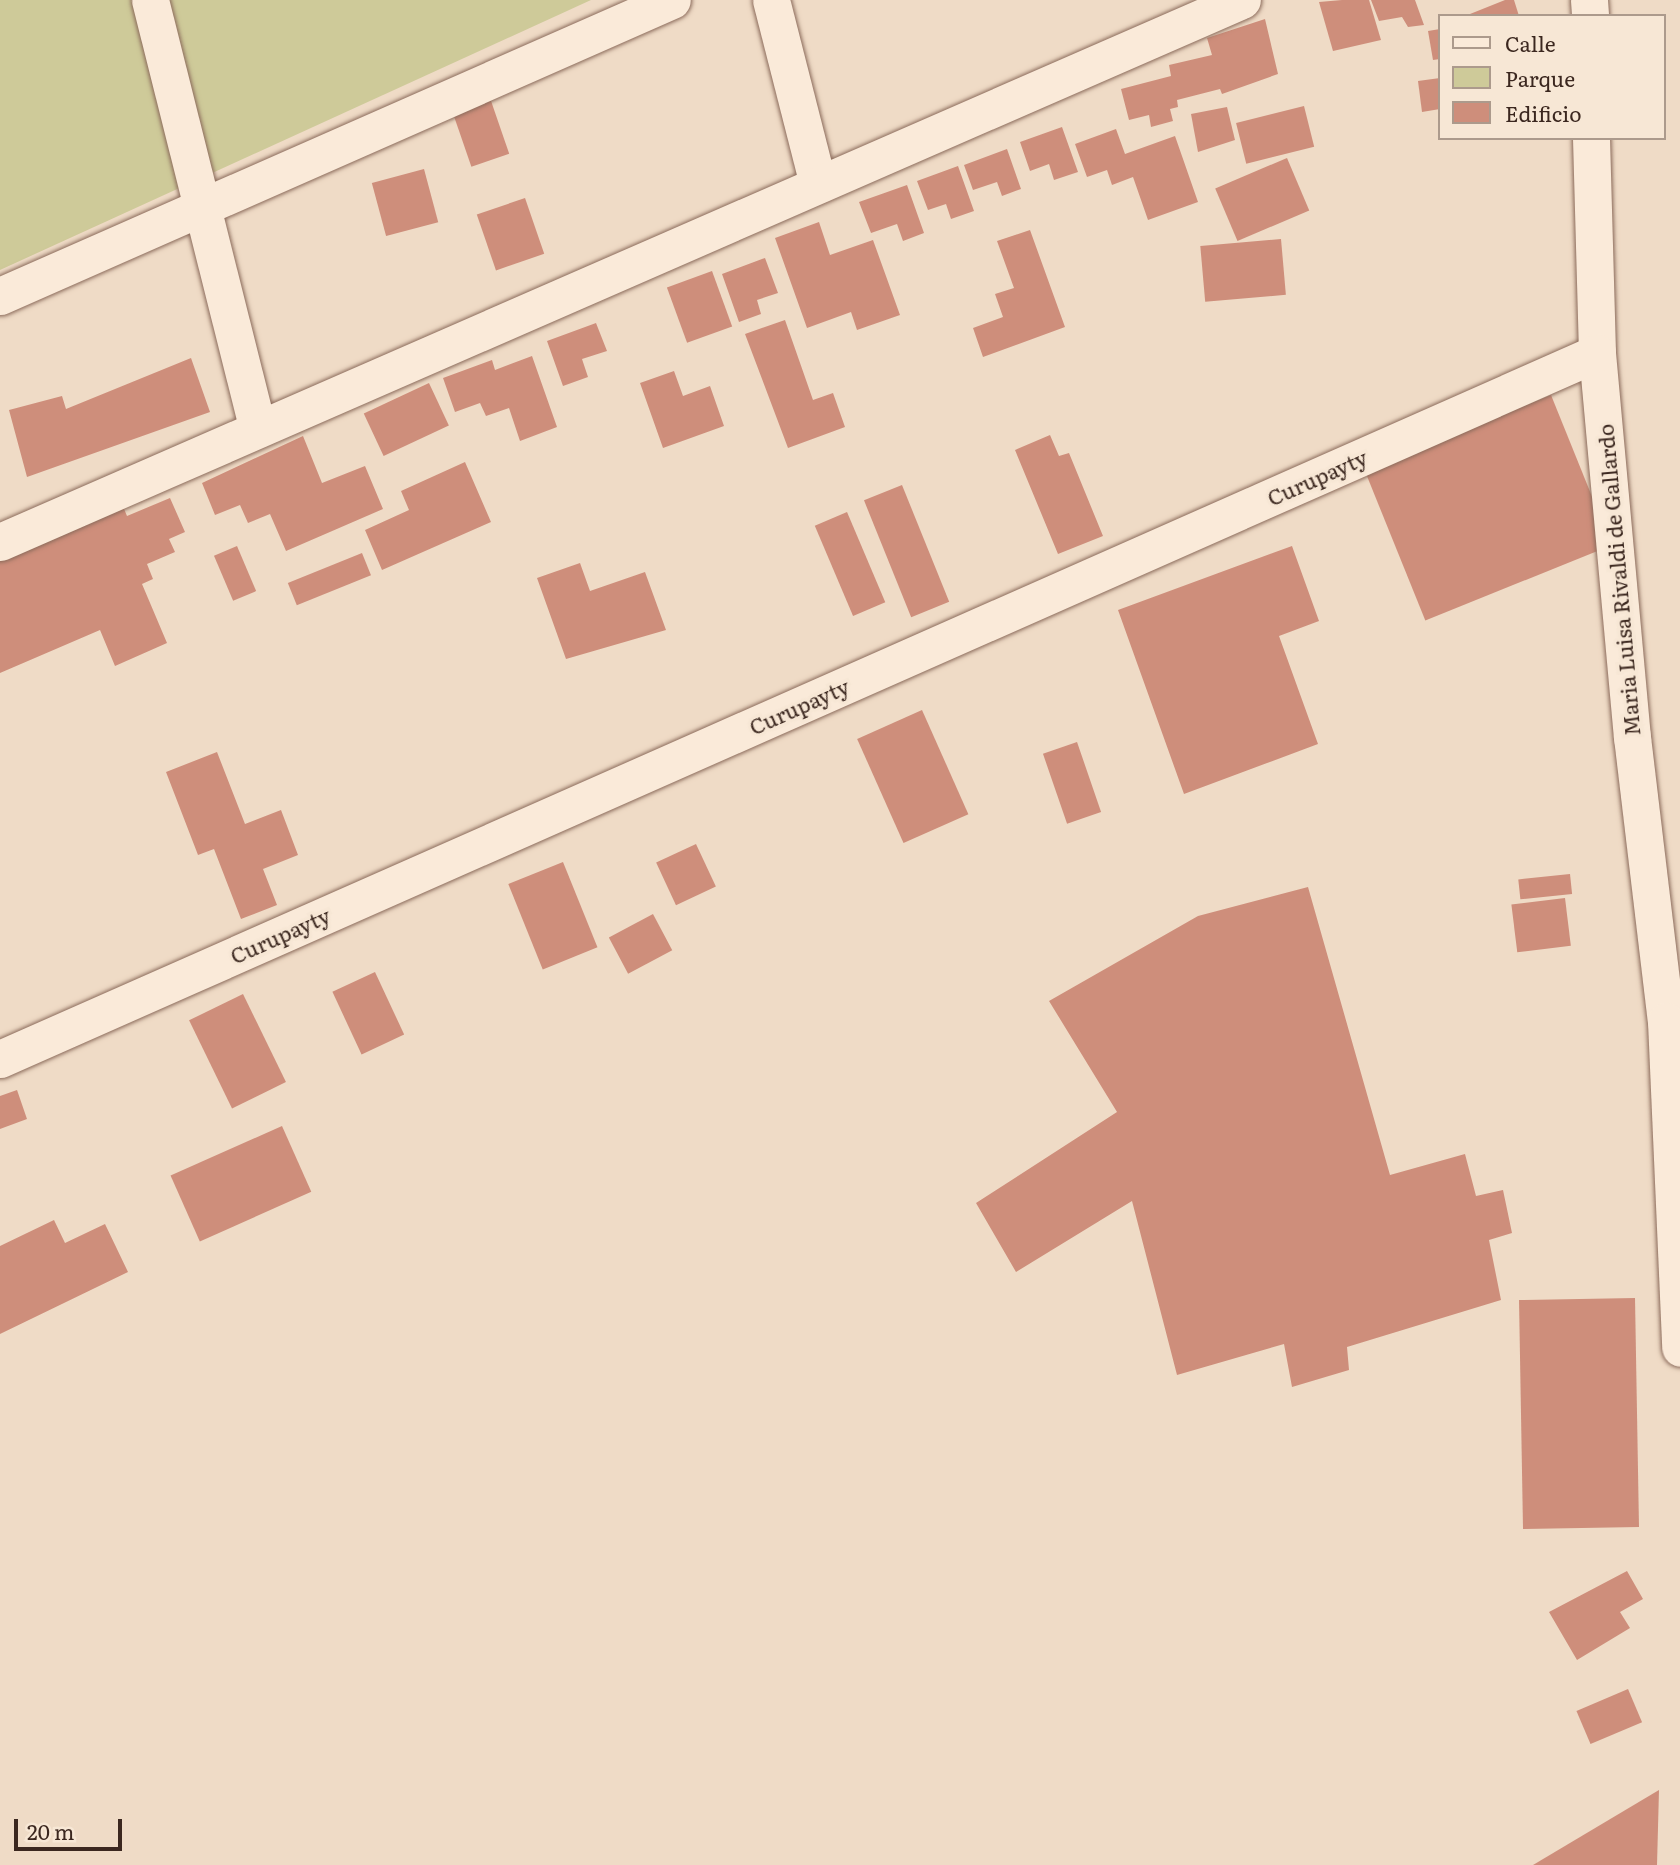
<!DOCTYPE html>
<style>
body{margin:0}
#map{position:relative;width:1680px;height:1865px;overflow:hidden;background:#efdbc6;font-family:Literata,serif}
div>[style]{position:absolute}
.green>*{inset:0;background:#ceca99}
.building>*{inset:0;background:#ce8e7b;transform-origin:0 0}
.roads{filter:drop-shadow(0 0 2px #8b6b5b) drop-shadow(0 0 2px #8b6b5b)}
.minor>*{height:37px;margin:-18.5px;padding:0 18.5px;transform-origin:18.5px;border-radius:18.5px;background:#faead9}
span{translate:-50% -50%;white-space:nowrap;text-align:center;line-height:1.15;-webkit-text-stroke:7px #f7e7d5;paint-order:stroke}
.street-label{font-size:21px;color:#3b271f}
.legend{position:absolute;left:1438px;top:14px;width:228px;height:126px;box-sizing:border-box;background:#f7e7d5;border:2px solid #ac9a8c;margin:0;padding:9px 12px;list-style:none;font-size:21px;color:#3b271f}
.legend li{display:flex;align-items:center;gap:14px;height:35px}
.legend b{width:35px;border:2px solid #ac9a8c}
.scale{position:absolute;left:14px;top:1819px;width:108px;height:32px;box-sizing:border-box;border:4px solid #3b271f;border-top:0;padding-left:9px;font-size:21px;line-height:24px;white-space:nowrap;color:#3b271f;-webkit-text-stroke:5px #f7e7d5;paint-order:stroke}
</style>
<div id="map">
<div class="green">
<div style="clip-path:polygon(0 0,591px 0,0 270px)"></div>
</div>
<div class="building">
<div style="clip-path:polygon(1342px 0,1369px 0,1381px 40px,1333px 51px,1319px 2px)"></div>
<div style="clip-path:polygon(1371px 0,1415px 0,1424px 25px,1408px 27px,1402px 17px,1379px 21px)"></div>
<div style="clip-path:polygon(1505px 0,1514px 0,1519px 16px,1465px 16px)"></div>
<div style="clip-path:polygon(1265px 19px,1278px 74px,1222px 94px,1220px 89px,1177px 100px,1178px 107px,1170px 109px,1173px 121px,1151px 127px,1149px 115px,1129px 120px,1121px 89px,1171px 76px,1169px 65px,1212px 55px,1207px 38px)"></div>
<div style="clip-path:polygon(1440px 29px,1440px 59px,1433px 60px,1428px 31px)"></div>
<div style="clip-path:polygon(1440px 78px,1440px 109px,1422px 112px,1418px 81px)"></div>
<div style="left:490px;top:98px;width:59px;height:40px;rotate:71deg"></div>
<div style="left:1304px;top:106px;width:42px;height:70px;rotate:76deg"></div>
<div style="clip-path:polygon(1227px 107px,1235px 140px,1198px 152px,1191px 114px)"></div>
<div style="clip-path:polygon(1062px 127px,1078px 172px,1054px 180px,1049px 164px,1030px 171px,1020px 142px)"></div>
<div style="clip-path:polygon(1116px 129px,1125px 154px,1175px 136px,1198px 202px,1148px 220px,1133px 177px,1112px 185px,1107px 170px,1087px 177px,1075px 144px)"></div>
<div style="clip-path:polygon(1007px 149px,1021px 189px,1002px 196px,997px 182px,973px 190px,964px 165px)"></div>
<div style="left:1287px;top:158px;width:57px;height:78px;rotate:67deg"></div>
<div style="clip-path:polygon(958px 166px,974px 211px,951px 219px,946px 204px,928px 210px,917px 181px)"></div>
<div style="left:424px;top:169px;width:55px;height:54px;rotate:75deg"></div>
<div style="clip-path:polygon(907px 185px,924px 233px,903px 241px,897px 224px,871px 233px,859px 202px)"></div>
<div style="left:525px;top:198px;width:59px;height:51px;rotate:71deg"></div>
<div style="clip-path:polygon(819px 222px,830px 255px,873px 240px,900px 315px,857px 330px,851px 312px,807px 328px,775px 238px)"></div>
<div style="clip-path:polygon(1030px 230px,1065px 327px,983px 357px,973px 328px,1003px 317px,995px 294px,1014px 288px,997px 241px)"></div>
<div style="left:1281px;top:239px;width:56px;height:81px;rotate:85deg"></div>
<div style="clip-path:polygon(765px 258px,778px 293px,757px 300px,761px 314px,739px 322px,722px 274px)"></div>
<div style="left:712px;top:271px;width:59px;height:48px;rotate:70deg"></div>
<div style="clip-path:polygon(785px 320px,813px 400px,833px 393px,845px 427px,788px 448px,745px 334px)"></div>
<div style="clip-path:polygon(596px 323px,607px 351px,582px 359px,588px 377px,563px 386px,547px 341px)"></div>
<div style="clip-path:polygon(532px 356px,557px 427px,520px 441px,509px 408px,486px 416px,480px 403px,455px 412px,443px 378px,492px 360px,495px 370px)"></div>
<div style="clip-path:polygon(191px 358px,210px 412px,27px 477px,9px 410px,62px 396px,66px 409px)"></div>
<div style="clip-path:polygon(674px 371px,683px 396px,710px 386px,724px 426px,663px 448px,640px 383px)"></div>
<div style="left:429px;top:383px;width:47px;height:72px;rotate:65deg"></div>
<div style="left:1551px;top:395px;width:162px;height:201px;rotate:68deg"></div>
<div style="clip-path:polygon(1050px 435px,1059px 456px,1069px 453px,1103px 536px,1058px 554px,1015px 450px)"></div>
<div style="clip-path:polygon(303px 436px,322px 483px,365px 466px,383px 509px,286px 551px,270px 514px,248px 523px,240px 505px,215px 515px,202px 483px)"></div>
<div style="clip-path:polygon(465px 462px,491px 522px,382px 570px,365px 530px,409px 510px,401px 491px)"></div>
<div style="left:902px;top:485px;width:126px;height:41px;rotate:68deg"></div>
<div style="clip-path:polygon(170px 498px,185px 532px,169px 539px,175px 552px,147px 564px,153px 579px,142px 584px,167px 643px,115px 666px,100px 630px,0 673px,0 551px,122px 504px,127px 516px)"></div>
<div style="left:847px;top:512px;width:98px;height:35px;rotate:67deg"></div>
<div style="left:237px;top:546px;width:49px;height:25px;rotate:67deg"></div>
<div style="clip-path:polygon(1292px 546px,1319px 621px,1279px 636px,1318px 744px,1184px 794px,1118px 610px)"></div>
<div style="left:362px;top:553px;width:24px;height:80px;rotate:68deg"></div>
<div style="clip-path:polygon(580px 563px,590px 591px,645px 572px,666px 630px,566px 659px,537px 578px)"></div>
<div style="left:922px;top:710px;width:114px;height:71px;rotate:66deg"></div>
<div style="left:1077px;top:742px;width:74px;height:36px;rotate:71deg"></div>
<div style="clip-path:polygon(217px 752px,245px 824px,281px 810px,298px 855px,263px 869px,277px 905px,241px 919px,214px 849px,198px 855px,166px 772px)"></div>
<div style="left:696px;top:844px;width:47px;height:44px;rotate:65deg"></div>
<div style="left:563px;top:862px;width:92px;height:59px;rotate:68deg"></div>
<div style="left:1570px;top:874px;width:20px;height:52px;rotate:84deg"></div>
<div style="clip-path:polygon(1308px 887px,1390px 1175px,1465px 1154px,1476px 1196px,1503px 1190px,1512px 1233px,1489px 1240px,1501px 1300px,1347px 1347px,1349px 1370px,1292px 1387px,1284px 1344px,1177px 1375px,1132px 1201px,1016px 1272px,976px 1203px,1117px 1112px,1049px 1001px,1198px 916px)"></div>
<div style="left:1565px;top:898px;width:48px;height:54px;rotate:83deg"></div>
<div style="left:653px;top:914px;width:41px;height:50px;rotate:62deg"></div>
<div style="left:375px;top:972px;width:69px;height:47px;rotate:65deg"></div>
<div style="left:243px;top:994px;width:98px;height:60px;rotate:64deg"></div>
<div style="clip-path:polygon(17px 1090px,27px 1119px,0 1129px,0 1096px)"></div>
<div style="left:282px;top:1126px;width:72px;height:122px;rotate:66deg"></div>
<div style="clip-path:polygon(54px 1220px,65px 1243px,105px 1224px,128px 1272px,0 1334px,0 1246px)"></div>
<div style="left:1635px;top:1298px;width:229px;height:116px;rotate:89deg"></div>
<div style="clip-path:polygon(1627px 1571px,1643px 1599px,1620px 1612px,1630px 1628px,1577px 1660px,1549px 1612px)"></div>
<div style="left:1628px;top:1689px;width:36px;height:56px;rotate:67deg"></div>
<div style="clip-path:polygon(1659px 1790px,1657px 1865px,1533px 1865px)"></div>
</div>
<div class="roads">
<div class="minor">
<div style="left:150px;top:0;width:442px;rotate:75.9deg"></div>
<div style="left:771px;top:0;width:190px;rotate:75.7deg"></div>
<div style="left:1589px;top:0;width:16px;rotate:86deg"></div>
<div style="left:1591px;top:138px;width:215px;rotate:88.4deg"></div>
<div style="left:1597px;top:353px;width:386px;rotate:84.8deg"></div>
<div style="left:1632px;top:737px;width:286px;rotate:83.2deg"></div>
<div style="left:1666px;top:1021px;width:327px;rotate:87.5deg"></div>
<div style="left:0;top:296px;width:734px;rotate:-23.77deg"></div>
<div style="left:0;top:542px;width:1355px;rotate:-23.58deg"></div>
<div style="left:0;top:1059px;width:1746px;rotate:-23.85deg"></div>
</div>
</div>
<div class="street-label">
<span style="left:1317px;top:477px;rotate:-24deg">Curupayty</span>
<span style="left:1618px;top:580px;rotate:-95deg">Maria Luisa Rivaldi de Gallardo</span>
<span style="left:799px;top:706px;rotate:-24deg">Curupayty</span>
<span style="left:280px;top:935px;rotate:-24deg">Curupayty</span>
</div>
<ul class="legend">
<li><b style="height:9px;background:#faead9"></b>Calle</li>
<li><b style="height:19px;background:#ceca99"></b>Parque</li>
<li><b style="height:19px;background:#ce8e7b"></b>Edificio</li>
</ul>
<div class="scale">20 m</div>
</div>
